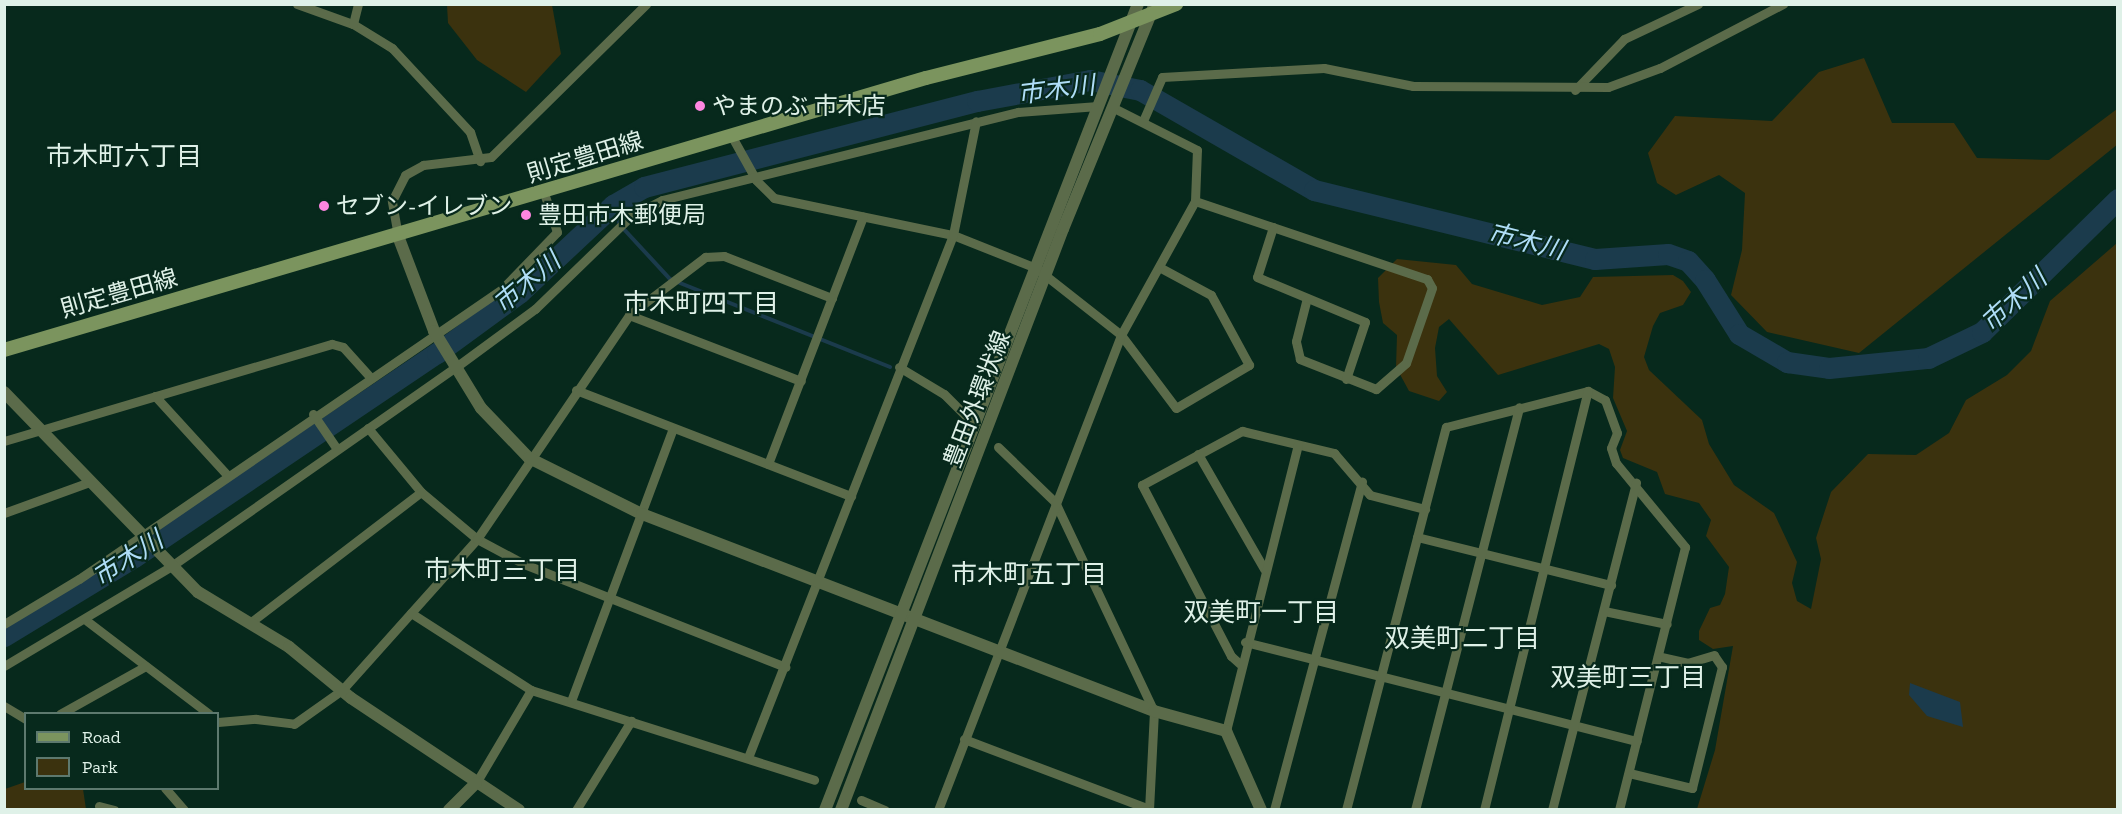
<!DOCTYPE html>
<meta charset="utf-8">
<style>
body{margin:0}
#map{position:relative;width:2122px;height:814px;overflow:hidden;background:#07291c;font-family:"Zilla Slab","Noto Sans JP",serif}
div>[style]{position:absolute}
.green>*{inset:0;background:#3b320e}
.water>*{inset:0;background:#1b3b4c}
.stream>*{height:4px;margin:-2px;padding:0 2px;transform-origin:2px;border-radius:2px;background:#1b3b4c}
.river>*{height:21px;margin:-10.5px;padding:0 10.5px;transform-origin:10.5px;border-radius:10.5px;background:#1b3b4c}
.minor>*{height:9px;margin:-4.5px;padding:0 4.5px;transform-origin:4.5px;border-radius:4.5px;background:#5b6b4a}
.tertiary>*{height:12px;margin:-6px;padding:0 6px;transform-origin:6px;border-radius:6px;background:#5b6b4a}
.secondary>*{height:14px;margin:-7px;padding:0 7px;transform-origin:7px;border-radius:7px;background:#7b945e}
.dots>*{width:16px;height:16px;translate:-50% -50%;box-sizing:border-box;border:3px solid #07291c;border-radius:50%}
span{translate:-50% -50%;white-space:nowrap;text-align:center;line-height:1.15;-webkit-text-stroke:4.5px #07291c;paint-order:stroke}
.poi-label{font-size:24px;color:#dff1e8}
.left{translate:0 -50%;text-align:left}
.street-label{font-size:24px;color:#dff1e8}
.water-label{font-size:26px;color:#afddf7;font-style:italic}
.neighbourhood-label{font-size:26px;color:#dff1e8}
.frame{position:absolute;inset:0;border:6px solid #dff1e8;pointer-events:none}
.legend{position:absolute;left:24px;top:712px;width:195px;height:78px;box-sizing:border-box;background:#07291c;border:2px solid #5d796e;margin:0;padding:8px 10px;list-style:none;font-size:18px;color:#dff1e8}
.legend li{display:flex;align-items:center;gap:12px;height:30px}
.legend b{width:30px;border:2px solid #5d796e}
</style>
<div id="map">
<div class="green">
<div style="clip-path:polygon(447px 5px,552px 5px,561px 54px,526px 92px,477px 60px,448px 23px)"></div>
<div style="clip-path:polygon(1864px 58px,1892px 123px,1954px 123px,1977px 158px,2049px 160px,2117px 109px,2118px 144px,1859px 353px,1767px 332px,1731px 295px,1742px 250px,1745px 193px,1719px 175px,1676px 195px,1657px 183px,1648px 153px,1675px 116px,1772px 121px,1819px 72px)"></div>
<div style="clip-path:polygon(2117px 243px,2117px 809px,1697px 809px,1715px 750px,1733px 646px,1713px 649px,1699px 640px,1699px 631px,1710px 608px,1720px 605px,1725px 594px,1729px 567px,1706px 536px,1711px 520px,1699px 503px,1665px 494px,1657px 472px,1623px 458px,1620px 450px,1627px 431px,1613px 398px,1615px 367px,1609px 349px,1599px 344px,1498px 375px,1449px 319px,1439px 327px,1435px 348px,1437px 376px,1447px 392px,1439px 401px,1409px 391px,1396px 367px,1397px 335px,1383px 323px,1379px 302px,1378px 278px,1397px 259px,1456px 265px,1472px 284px,1542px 305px,1580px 297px,1593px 277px,1673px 275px,1683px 281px,1691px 292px,1683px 305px,1660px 313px,1653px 326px,1644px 357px,1649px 370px,1702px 420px,1709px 444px,1734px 485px,1774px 513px,1797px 562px,1792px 583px,1797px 601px,1811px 609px,1821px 559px,1816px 538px,1831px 492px,1868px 454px,1916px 455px,1949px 433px,1966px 400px,2007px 375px,2031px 351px,2050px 301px)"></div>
<div style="clip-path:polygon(25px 782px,26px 788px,83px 789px,86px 809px,5px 809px,5px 789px)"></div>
</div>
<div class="water">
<div style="clip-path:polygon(1910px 683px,1960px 702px,1963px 727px,1927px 716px,1909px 695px)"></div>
</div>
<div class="stream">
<div style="left:613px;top:205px;width:21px;rotate:71deg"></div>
<div style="left:620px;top:225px;width:74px;rotate:47.2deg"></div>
<div style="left:670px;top:279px;width:237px;rotate:21.8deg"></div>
</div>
<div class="river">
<div style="left:4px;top:636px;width:152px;rotate:-31.3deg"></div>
<div style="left:134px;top:557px;width:365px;rotate:-34deg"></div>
<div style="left:437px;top:353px;width:102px;rotate:-36.2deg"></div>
<div style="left:519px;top:293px;width:129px;rotate:-43.1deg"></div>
<div style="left:613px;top:205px;width:36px;rotate:-30deg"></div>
<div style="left:644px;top:187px;width:344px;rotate:-14.5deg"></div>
<div style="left:977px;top:101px;width:115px;rotate:-10.5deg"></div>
<div style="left:1090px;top:80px;width:51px;rotate:11.3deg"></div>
<div style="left:1140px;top:90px;width:201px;rotate:29.9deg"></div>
<div style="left:1314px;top:190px;width:289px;rotate:13.8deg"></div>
<div style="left:1595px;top:259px;width:73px;rotate:-3.9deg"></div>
<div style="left:1668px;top:254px;width:21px;rotate:19deg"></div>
<div style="left:1688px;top:261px;width:25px;rotate:48deg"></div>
<div style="left:1705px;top:280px;width:64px;rotate:57.8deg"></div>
<div style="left:1739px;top:334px;width:56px;rotate:30.3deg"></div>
<div style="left:1787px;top:362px;width:42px;rotate:8.1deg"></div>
<div style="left:1829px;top:368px;width:100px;rotate:-5.8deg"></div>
<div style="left:1928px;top:358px;width:60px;rotate:-25.7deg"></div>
<div style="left:1982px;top:332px;width:190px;rotate:-44.4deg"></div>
</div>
<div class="minor">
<div style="left:297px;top:4px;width:59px;rotate:19.7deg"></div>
<div style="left:353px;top:24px;width:46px;rotate:31.6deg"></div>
<div style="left:392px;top:48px;width:115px;rotate:47.1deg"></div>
<div style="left:470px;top:132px;width:31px;rotate:71deg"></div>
<div style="left:353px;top:24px;width:21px;rotate:-76deg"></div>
<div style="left:1575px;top:90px;width:71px;rotate:-46.1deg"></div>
<div style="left:1624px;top:39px;width:82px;rotate:-25.3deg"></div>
<div style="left:1143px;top:121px;width:48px;rotate:-66.6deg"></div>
<div style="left:1162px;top:77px;width:162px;rotate:-3.2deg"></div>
<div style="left:1324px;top:68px;width:91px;rotate:11.4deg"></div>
<div style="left:1413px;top:86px;width:195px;rotate:0.3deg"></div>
<div style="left:1608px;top:87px;width:55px;rotate:-20.1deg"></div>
<div style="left:1660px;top:68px;width:139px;rotate:-27.5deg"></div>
<div style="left:731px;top:135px;width:51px;rotate:60.9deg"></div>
<div style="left:756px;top:180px;width:25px;rotate:45deg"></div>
<div style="left:774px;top:198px;width:183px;rotate:11.7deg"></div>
<div style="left:953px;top:235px;width:89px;rotate:21.7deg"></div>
<div style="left:1036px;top:268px;width:108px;rotate:38.2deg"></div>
<div style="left:1121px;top:335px;width:91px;rotate:53deg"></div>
<div style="left:1176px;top:408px;width:85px;rotate:-30.5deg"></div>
<div style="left:1249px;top:365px;width:80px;rotate:-118.5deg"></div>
<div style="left:1211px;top:295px;width:59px;rotate:-151.7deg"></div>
<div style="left:1195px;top:201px;width:245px;rotate:18.6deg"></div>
<div style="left:1427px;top:279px;width:10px;rotate:61deg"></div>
<div style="left:1432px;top:288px;width:79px;rotate:109.1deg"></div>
<div style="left:1406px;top:363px;width:40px;rotate:139deg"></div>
<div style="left:1376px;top:389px;width:82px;rotate:-158.5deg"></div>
<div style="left:1300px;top:359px;width:18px;rotate:-103deg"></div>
<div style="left:1296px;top:341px;width:44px;rotate:-75.7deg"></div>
<div style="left:1273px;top:227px;width:52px;rotate:107.7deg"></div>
<div style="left:1257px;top:277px;width:117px;rotate:22.6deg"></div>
<div style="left:1365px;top:322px;width:60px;rotate:108.4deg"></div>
<div style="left:398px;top:236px;width:36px;rotate:-100deg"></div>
<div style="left:392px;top:201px;width:29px;rotate:-63deg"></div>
<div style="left:405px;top:175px;width:21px;rotate:-29deg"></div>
<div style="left:423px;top:165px;width:68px;rotate:-6.7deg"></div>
<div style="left:491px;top:157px;width:218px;rotate:-44.6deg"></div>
<div style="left:629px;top:315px;width:184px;rotate:21deg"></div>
<div style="left:899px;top:367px;width:52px;rotate:31deg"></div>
<div style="left:944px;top:394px;width:30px;rotate:45deg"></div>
<div style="left:576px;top:390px;width:295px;rotate:21.1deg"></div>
<div style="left:155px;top:396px;width:108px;rotate:47.6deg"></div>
<div style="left:313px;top:414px;width:42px;rotate:55.6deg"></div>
<div style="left:368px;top:428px;width:83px;rotate:50.4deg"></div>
<div style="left:421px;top:492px;width:73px;rotate:40deg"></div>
<div style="left:477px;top:539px;width:53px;rotate:28deg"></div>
<div style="left:524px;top:564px;width:281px;rotate:21.5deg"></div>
<div style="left:4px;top:441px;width:342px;rotate:-16.5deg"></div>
<div style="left:332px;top:344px;width:11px;rotate:15deg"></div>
<div style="left:343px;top:347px;width:42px;rotate:47.9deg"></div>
<div style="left:998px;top:447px;width:79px;rotate:44deg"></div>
<div style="left:1055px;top:502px;width:231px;rotate:64.7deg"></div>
<div style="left:1154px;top:711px;width:99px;rotate:92.9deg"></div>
<div style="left:1198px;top:454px;width:133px;rotate:60.1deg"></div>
<div style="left:768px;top:464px;width:265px;rotate:-69deg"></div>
<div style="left:4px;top:513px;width:88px;rotate:-19.9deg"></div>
<div style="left:1417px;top:537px;width:200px;rotate:13.9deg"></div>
<div style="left:1604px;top:611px;width:64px;rotate:11.7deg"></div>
<div style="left:411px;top:613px;width:143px;rotate:32.7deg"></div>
<div style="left:531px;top:690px;width:297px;rotate:17.6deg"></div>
<div style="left:87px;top:621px;width:153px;rotate:37.3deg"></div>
<div style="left:251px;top:622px;width:214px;rotate:-37.4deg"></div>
<div style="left:4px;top:624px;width:87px;rotate:-31deg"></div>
<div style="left:79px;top:579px;width:513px;rotate:-34.43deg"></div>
<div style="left:502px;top:289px;width:79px;rotate:-46deg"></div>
<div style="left:557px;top:232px;width:41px;rotate:-108.4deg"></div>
<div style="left:1245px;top:642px;width:404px;rotate:14.2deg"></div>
<div style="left:1240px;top:664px;width:12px;rotate:-138deg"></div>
<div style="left:1231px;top:656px;width:193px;rotate:-117.5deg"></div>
<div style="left:1142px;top:485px;width:114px;rotate:-28.4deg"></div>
<div style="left:1242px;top:431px;width:95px;rotate:13.4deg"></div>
<div style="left:1334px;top:453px;width:55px;rotate:49.4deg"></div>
<div style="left:1370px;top:495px;width:57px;rotate:14.3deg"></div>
<div style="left:4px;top:666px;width:193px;rotate:-30.8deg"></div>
<div style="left:170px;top:567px;width:349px;rotate:-35deg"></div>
<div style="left:456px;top:367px;width:98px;rotate:-36.3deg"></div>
<div style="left:535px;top:309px;width:134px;rotate:-44.1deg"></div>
<div style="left:631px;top:216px;width:35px;rotate:-27deg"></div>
<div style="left:662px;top:200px;width:367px;rotate:-13.9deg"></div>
<div style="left:1018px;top:112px;width:80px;rotate:-4.3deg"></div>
<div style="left:571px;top:701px;width:291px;rotate:-69.5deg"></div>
<div style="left:4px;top:706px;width:26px;rotate:31deg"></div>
<div style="left:60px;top:714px;width:98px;rotate:-29.2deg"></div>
<div style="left:218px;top:722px;width:38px;rotate:-5deg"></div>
<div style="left:256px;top:719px;width:38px;rotate:7deg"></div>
<div style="left:294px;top:724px;width:59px;rotate:-35.3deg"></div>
<div style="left:342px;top:690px;width:203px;rotate:-48.2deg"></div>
<div style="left:477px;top:539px;width:271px;rotate:-55.8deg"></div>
<div style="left:629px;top:315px;width:96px;rotate:-37.3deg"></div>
<div style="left:705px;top:257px;width:19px;rotate:-3deg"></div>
<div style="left:724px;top:256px;width:116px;rotate:21.3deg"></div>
<div style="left:1226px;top:731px;width:295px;rotate:-75.9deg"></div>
<div style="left:964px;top:739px;width:198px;rotate:20.7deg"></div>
<div style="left:749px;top:755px;width:559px;rotate:-68.58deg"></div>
<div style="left:953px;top:235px;width:116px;rotate:-78.6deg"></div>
<div style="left:1629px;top:773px;width:65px;rotate:13.4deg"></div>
<div style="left:1692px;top:788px;width:125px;rotate:-76.1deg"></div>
<div style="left:1722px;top:667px;width:14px;rotate:-124deg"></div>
<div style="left:1714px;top:655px;width:27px;rotate:163deg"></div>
<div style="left:1688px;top:663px;width:31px;rotate:-167deg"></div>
<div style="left:476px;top:783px;width:108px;rotate:-59.4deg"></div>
<div style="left:165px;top:788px;width:29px;rotate:49deg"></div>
<div style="left:861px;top:800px;width:26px;rotate:23deg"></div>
<div style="left:99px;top:806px;width:16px;rotate:15deg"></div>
<div style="left:576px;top:810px;width:105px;rotate:-58.3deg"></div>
<div style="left:938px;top:810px;width:509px;rotate:-68.93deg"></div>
<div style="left:1121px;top:335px;width:153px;rotate:-61.1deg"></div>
<div style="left:1195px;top:201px;width:51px;rotate:-87.8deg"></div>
<div style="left:1197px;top:150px;width:91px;rotate:-153.2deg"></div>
<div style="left:1274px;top:810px;width:340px;rotate:-75deg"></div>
<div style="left:1346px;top:810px;width:396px;rotate:-75.4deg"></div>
<div style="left:1446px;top:427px;width:146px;rotate:-14.2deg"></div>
<div style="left:1588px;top:391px;width:19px;rotate:28deg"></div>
<div style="left:1605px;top:400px;width:35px;rotate:70deg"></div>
<div style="left:1617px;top:433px;width:16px;rotate:112deg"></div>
<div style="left:1611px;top:448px;width:16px;rotate:72deg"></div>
<div style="left:1616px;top:463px;width:109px;rotate:50.6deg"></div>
<div style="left:1685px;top:547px;width:271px;rotate:104.1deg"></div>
<div style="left:1415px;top:810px;width:416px;rotate:-75.5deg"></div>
<div style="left:1484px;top:810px;width:432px;rotate:-76.1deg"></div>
<div style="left:1552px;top:810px;width:338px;rotate:-75.6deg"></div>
</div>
<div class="tertiary">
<div style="left:398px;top:236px;width:102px;rotate:69.2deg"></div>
<div style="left:434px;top:331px;width:90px;rotate:58.6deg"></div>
<div style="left:481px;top:408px;width:69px;rotate:46.2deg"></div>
<div style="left:529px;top:458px;width:126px;rotate:26.4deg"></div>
<div style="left:642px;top:514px;width:549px;rotate:21.05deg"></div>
<div style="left:1154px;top:711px;width:75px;rotate:15.5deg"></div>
<div style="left:1226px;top:731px;width:86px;rotate:66.1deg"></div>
<div style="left:4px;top:392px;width:279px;rotate:45.9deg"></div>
<div style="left:198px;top:592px;width:106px;rotate:31.1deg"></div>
<div style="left:289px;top:647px;width:80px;rotate:39.4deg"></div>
<div style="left:351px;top:698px;width:202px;rotate:33.7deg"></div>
<div style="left:449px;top:810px;width:38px;rotate:-45deg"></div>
<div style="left:825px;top:810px;width:865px;rotate:-68.78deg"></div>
<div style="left:841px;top:810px;width:622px;rotate:-69.09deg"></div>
<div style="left:1063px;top:229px;width:243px;rotate:-67.8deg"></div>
</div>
<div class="secondary">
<div style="left:4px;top:350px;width:961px;rotate:-16.44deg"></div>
<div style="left:926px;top:78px;width:179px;rotate:-14.2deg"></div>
<div style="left:1100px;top:34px;width:82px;rotate:-21.5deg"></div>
</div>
<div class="dots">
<div style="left:700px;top:106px;background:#fe86e0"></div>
<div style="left:324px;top:206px;background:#fe86e0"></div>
<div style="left:526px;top:215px;background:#fe86e0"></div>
</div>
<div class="poi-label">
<span class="left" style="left:712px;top:106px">やまのぶ 市木店</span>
<span class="left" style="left:336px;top:206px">セブン-イレブン</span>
<span class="left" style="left:538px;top:215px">豊田市木郵便局</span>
</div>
<div class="street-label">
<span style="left:585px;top:157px;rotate:-17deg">則定豊田線</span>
<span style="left:119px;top:293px;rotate:-16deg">則定豊田線</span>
<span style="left:977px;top:399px;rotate:-69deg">豊田外環状線</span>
</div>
<div class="water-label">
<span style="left:1056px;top:90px;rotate:-7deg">市木川</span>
<span style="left:1526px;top:242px;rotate:14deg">市木川</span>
<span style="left:527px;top:283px;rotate:-40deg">市木川</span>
<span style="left:2014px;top:301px;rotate:-42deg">市木川</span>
<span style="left:128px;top:559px;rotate:-33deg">市木川</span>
</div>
<div class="neighbourhood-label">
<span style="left:124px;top:157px">市木町六丁目</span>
<span style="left:701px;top:304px">市木町四丁目</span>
<span style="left:502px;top:571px">市木町三丁目</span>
<span style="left:1029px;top:575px">市木町五丁目</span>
<span style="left:1261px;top:613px">双美町一丁目</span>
<span style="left:1462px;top:639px">双美町二丁目</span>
<span style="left:1628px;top:678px">双美町三丁目</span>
</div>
<div class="frame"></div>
<ul class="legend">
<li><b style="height:8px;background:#7b945e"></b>Road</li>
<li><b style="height:16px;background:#3b320e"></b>Park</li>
</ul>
</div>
